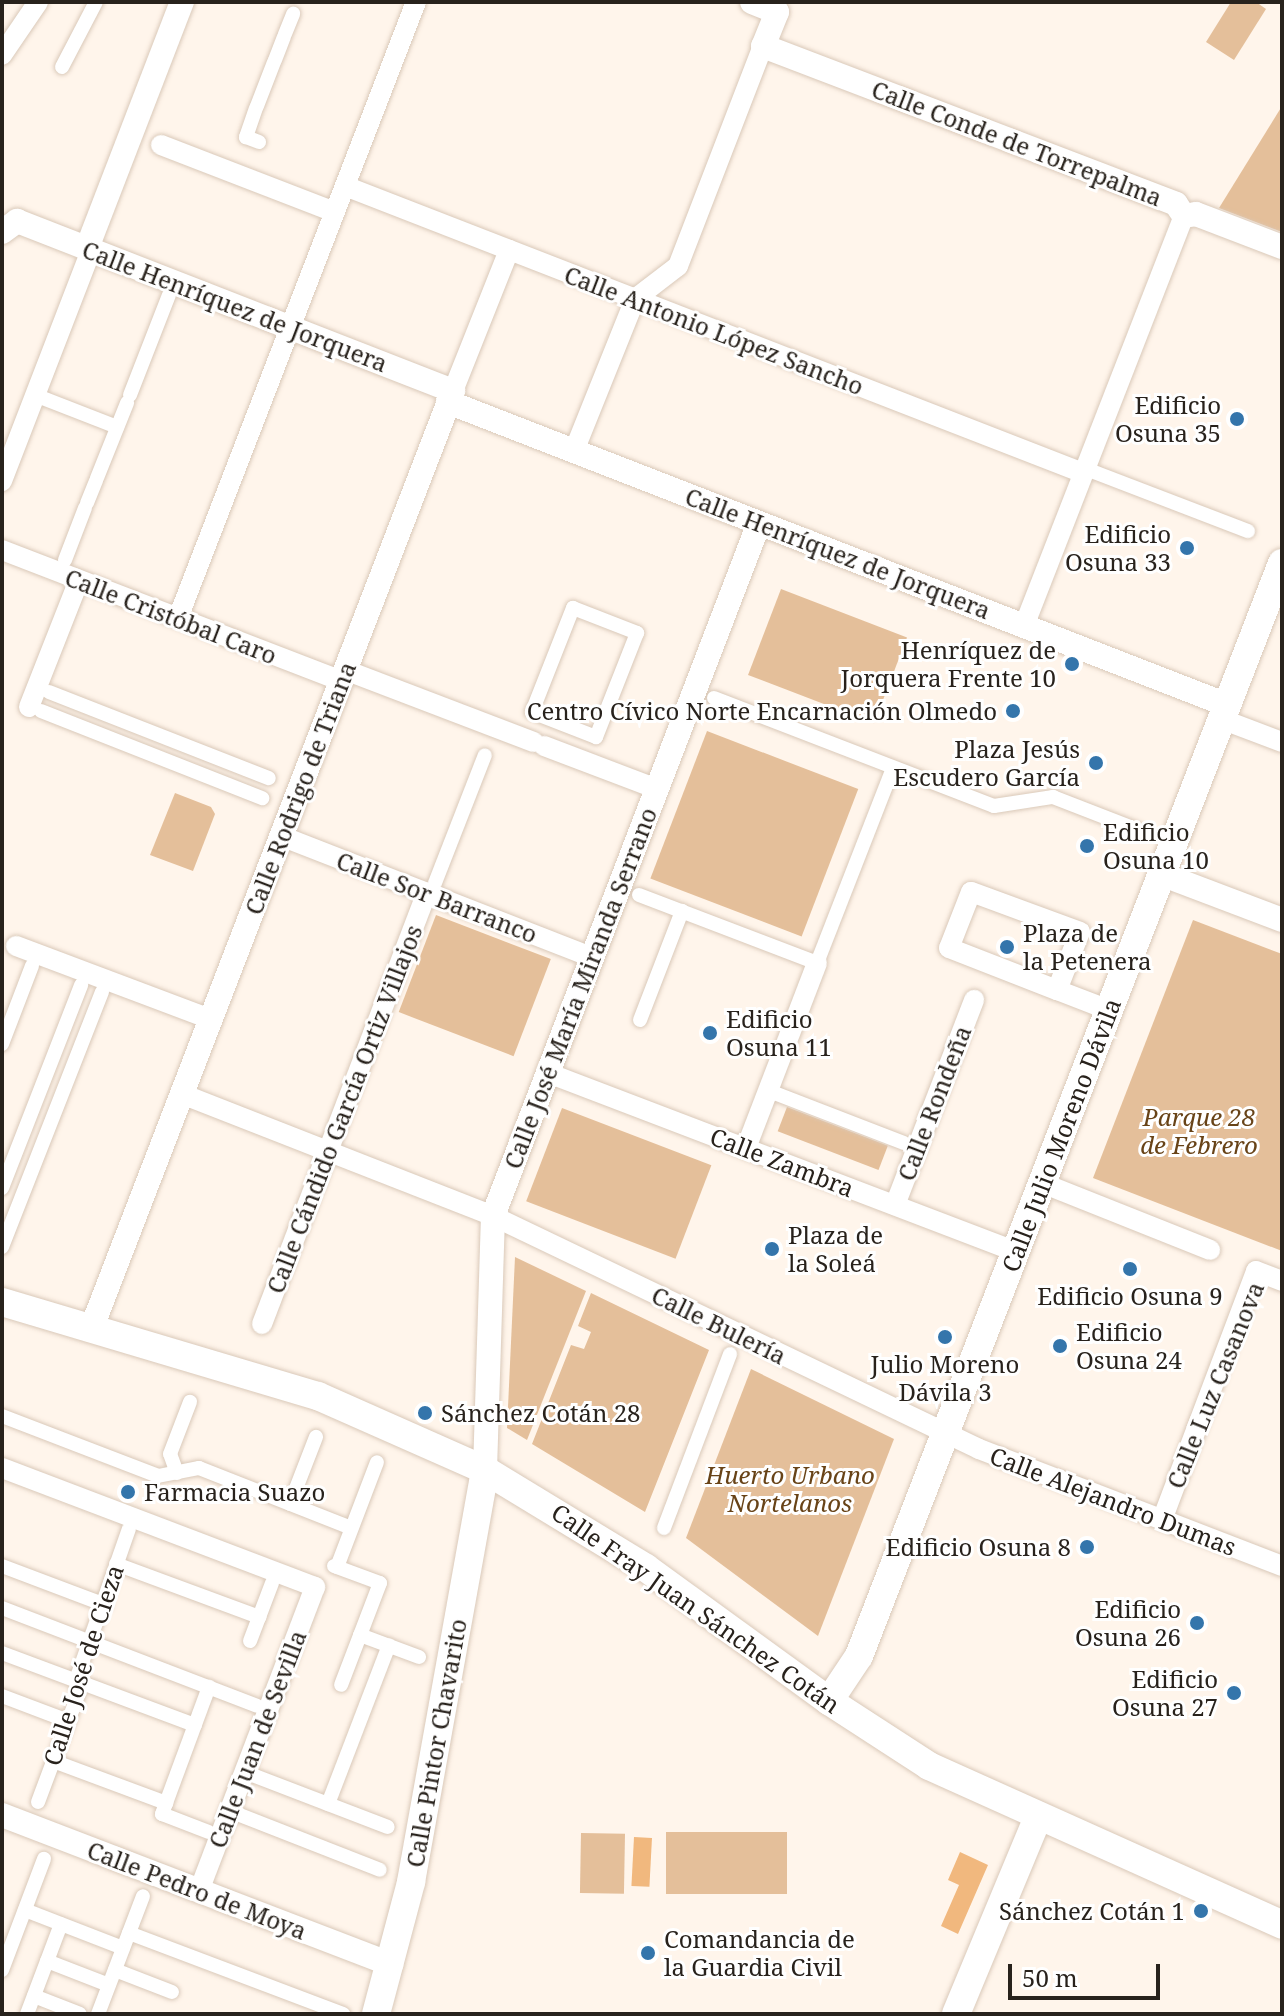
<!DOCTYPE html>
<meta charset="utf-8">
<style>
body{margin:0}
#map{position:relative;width:1284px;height:2016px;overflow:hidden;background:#fff5eb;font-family:"Noto Serif",serif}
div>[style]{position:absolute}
.green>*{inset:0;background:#e4bf9a;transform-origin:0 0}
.water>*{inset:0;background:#f1b87e;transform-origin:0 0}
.roads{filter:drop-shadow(0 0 2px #dac9b9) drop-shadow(0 0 2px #dac9b9)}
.pedestrian>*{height:14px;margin:-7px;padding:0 7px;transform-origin:7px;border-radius:7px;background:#fff}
.minor>*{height:20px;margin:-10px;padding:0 10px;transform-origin:10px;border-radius:10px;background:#fff}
.tertiary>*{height:24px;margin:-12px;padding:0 12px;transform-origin:12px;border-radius:12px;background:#fff}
.secondary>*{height:28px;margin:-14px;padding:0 14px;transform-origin:14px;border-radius:14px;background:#fff}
.dots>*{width:22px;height:22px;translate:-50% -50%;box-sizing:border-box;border:4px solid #fff;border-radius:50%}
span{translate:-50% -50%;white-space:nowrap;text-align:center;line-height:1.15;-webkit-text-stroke:6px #fff;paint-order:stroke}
.street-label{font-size:24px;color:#28221c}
.poi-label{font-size:24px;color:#28221c}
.right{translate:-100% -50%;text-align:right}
.left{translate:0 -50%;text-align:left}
.park-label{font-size:24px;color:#684317;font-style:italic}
.frame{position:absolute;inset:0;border:4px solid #28221c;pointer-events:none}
.scale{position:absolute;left:1008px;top:1964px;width:152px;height:36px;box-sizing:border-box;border:4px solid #28221c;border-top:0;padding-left:10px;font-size:24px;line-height:28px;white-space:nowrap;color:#28221c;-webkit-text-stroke:6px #fff;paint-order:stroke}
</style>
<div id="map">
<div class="green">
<div style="clip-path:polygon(1231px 2px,1256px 2px,1266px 9px,1234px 60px,1206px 42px)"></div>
<div style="clip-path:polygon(1282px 106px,1282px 232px,1219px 208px)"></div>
<div style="left:781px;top:589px;width:135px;height:92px;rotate:21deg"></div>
<div style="left:707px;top:731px;width:162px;height:158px;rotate:21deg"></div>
<div style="clip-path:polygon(175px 793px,211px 807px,215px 814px,193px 871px,150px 855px)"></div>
<div style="left:436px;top:915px;width:123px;height:104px;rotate:21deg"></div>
<div style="clip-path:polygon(1193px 920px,1282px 954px,1282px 1251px,1093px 1178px)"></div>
<div style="left:787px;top:1107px;width:108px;height:26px;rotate:21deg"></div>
<div style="left:562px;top:1108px;width:160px;height:100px;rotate:21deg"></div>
<div style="clip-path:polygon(515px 1257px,586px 1291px,527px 1440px,507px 1428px)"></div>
<div style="clip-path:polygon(591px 1293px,709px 1350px,645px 1512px,532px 1444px,571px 1345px,584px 1349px,591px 1332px,578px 1326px)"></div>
<div style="clip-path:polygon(751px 1369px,894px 1439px,818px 1636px,686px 1538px)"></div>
<div style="left:666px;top:1832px;width:121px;height:62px"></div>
<div style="left:581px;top:1833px;width:44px;height:60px;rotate:1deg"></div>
</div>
<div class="water">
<div style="left:634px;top:1837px;width:18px;height:49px;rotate:3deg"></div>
<div style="clip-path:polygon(960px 1852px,988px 1865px,958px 1934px,941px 1926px,959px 1885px,948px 1880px)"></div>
</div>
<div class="roads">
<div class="pedestrian">
<div style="left:285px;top:34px;width:22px;rotate:-68deg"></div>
<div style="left:275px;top:60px;width:25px;rotate:-69deg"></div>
<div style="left:62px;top:67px;width:73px;rotate:-62.4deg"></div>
<div style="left:257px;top:106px;width:47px;rotate:-68.9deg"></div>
<div style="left:256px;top:108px;width:31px;rotate:109deg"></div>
<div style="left:246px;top:137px;width:14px;rotate:21deg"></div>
<div style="left:35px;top:395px;width:88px;rotate:21.3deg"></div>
<div style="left:130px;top:395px;width:107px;rotate:-68.7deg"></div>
<div style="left:1094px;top:472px;width:165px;rotate:21deg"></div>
<div style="left:97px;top:478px;width:81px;rotate:-68.2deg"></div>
<div style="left:87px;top:503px;width:24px;rotate:-68deg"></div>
<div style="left:65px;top:560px;width:56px;rotate:-69deg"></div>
<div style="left:573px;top:608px;width:69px;rotate:21.3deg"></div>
<div style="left:637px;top:633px;width:112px;rotate:111.5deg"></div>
<div style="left:596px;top:737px;width:69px;rotate:-158.7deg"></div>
<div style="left:532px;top:712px;width:112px;rotate:-68.5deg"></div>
<div style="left:49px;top:692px;width:236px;rotate:21.4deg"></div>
<div style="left:714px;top:698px;width:300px;rotate:21.1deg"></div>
<div style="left:994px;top:806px;width:60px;rotate:-8.7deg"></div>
<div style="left:1053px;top:797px;width:91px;rotate:21.2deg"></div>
<div style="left:41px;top:711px;width:238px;rotate:21.5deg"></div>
<div style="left:435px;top:883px;width:137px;rotate:-68.7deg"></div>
<div style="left:639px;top:895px;width:191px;rotate:20.9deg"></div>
<div style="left:817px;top:963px;width:209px;rotate:-68.7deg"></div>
<div style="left:640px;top:1020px;width:117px;rotate:-68.9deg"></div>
<div style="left:2px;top:1044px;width:84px;rotate:-69deg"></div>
<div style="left:777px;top:1094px;width:136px;rotate:21.1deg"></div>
<div style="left:2px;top:1188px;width:218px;rotate:-68.7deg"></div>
<div style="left:2px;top:1247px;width:274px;rotate:-68.6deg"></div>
<div style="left:2px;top:1416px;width:167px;rotate:21deg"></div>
<div style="left:158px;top:1476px;width:42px;rotate:-11deg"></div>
<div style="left:199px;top:1468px;width:163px;rotate:21.5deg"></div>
<div style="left:177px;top:1473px;width:20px;rotate:-110deg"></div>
<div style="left:170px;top:1454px;width:56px;rotate:-69deg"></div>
<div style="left:290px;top:1504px;width:72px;rotate:-68.8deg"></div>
<div style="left:664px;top:1528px;width:186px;rotate:-69.2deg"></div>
<div style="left:116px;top:1564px;width:153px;rotate:20.3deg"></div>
<div style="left:2px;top:1566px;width:110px;rotate:20.7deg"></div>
<div style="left:334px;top:1566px;width:49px;rotate:20.3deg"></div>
<div style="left:380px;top:1583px;width:109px;rotate:110.9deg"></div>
<div style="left:337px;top:1567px;width:112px;rotate:-69.1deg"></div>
<div style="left:2px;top:1608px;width:273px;rotate:21deg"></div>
<div style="left:360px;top:1635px;width:63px;rotate:20.4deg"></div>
<div style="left:250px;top:1641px;width:62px;rotate:-69.2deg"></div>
<div style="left:2px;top:1653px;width:206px;rotate:20.5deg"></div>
<div style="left:2px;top:1696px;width:71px;rotate:20.7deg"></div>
<div style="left:53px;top:1761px;width:121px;rotate:20.4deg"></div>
<div style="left:166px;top:1803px;width:12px;rotate:110deg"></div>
<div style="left:162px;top:1814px;width:50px;rotate:21deg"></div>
<div style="left:255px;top:1776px;width:142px;rotate:21deg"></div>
<div style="left:38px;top:1802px;width:114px;rotate:-69.5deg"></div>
<div style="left:78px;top:1695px;width:15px;rotate:-98deg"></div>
<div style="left:76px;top:1680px;width:160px;rotate:-70.7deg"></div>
<div style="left:166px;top:1803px;width:124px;rotate:-69.7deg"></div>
<div style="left:328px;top:1804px;width:170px;rotate:-69deg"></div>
<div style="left:240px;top:1815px;width:150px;rotate:21.4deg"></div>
<div style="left:25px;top:1910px;width:105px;rotate:21.2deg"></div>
<div style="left:129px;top:1933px;width:229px;rotate:20.7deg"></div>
<div style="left:47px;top:1961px;width:66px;rotate:21.2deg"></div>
<div style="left:2px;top:1970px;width:119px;rotate:-69.3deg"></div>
<div style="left:115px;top:1970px;width:61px;rotate:21.1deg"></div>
<div style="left:34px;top:1996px;width:49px;rotate:21.4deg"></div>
<div style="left:27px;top:2014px;width:96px;rotate:-69.3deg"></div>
<div style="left:98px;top:2014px;width:126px;rotate:-69.1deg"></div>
</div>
<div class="minor">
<div style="left:2px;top:55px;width:64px;rotate:-55.8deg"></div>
<div style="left:161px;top:145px;width:186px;rotate:21.1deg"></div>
<div style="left:345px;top:186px;width:792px;rotate:21.25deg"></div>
<div style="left:453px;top:391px;width:152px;rotate:-68.3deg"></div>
<div style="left:574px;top:451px;width:164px;rotate:-68.1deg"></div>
<div style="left:635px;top:299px;width:54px;rotate:-37.5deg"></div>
<div style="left:678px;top:266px;width:236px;rotate:-68.9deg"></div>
<div style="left:2px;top:481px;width:248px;rotate:-68.9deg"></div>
<div style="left:2px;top:550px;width:363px;rotate:21.1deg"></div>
<div style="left:178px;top:618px;width:660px;rotate:-68.88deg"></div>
<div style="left:1024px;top:626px;width:440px;rotate:-68.7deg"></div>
<div style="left:345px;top:670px;width:202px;rotate:20.9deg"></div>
<div style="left:29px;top:707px;width:136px;rotate:-68.5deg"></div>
<div style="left:1221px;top:719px;width:65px;rotate:20.7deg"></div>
<div style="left:544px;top:746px;width:121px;rotate:20.8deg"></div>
<div style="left:281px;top:836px;width:334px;rotate:21.3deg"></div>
<div style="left:16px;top:946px;width:207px;rotate:20.6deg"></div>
<div style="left:1057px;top:990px;width:62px;rotate:-68.4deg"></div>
<div style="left:1080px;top:932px;width:116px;rotate:-159.8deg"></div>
<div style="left:971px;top:892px;width:60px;rotate:111.4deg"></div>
<div style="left:949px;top:948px;width:116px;rotate:21.3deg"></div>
<div style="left:1057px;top:990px;width:56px;rotate:21deg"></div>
<div style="left:548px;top:1073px;width:500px;rotate:20.9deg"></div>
<div style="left:182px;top:1094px;width:334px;rotate:21.4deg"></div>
<div style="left:493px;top:1216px;width:539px;rotate:25.61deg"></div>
<div style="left:979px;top:1449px;width:325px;rotate:21.1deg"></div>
<div style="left:746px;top:1148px;width:198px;rotate:-69deg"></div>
<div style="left:1042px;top:1183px;width:181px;rotate:21.7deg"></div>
<div style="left:895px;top:1205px;width:220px;rotate:-68.9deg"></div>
<div style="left:262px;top:1324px;width:462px;rotate:-69.1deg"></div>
<div style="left:2px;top:1468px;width:335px;rotate:20.8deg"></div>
<div style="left:315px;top:1587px;width:325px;rotate:110.9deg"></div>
<div style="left:1162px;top:1520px;width:266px;rotate:-69.3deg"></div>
<div style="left:1256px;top:1271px;width:28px;rotate:21deg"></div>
</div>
<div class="tertiary">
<div style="left:752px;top:2px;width:27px;rotate:22deg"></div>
<div style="left:777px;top:12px;width:37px;rotate:112deg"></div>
<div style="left:763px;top:46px;width:442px;rotate:20.9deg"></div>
<div style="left:1176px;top:204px;width:14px;rotate:56deg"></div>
<div style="left:1184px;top:216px;width:12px;rotate:-9deg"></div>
<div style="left:1196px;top:214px;width:92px;rotate:21deg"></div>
<div style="left:2px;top:232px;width:19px;rotate:-36deg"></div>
<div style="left:17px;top:221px;width:468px;rotate:21.3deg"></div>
<div style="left:453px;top:391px;width:1003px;rotate:111.09deg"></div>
<div style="left:87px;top:248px;width:264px;rotate:-68.9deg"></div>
<div style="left:448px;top:402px;width:836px;rotate:21.25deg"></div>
<div style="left:1161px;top:874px;width:129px;rotate:20.8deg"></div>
<div style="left:485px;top:1470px;width:254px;rotate:-88.2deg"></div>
<div style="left:493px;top:1216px;width:742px;rotate:-69deg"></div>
<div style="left:2px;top:1815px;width:417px;rotate:21deg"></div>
</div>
<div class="secondary">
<div style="left:2px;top:1302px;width:330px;rotate:16.6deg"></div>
<div style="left:318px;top:1396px;width:183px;rotate:23.9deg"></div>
<div style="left:485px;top:1470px;width:188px;rotate:31.3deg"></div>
<div style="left:646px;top:1568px;width:226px;rotate:36deg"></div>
<div style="left:829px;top:1701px;width:119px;rotate:33deg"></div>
<div style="left:929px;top:1766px;width:387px;rotate:24.2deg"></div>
<div style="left:829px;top:1701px;width:54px;rotate:-56.3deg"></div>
<div style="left:859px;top:1656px;width:1172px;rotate:-68.84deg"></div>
<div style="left:376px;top:2014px;width:137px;rotate:-75.1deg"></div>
<div style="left:411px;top:1882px;width:419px;rotate:-79.8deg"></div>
<div style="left:956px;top:2014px;width:213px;rotate:-67.4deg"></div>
</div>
</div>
<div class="dots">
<div style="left:1237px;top:419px;background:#3475ab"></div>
<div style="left:1187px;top:548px;background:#3475ab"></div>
<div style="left:1072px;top:664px;background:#3475ab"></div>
<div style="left:1013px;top:711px;background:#3475ab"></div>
<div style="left:1096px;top:763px;background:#3475ab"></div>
<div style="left:1087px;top:846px;background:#3475ab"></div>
<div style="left:1007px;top:947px;background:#3475ab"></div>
<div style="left:710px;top:1033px;background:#3475ab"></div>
<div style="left:772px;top:1249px;background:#3475ab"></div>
<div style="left:1130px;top:1269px;background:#3475ab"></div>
<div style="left:945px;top:1337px;background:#3475ab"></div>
<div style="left:1060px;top:1346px;background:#3475ab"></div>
<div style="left:425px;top:1413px;background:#3475ab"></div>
<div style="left:128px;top:1492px;background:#3475ab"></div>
<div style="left:1087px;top:1547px;background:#3475ab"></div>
<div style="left:1197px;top:1623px;background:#3475ab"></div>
<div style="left:1234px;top:1693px;background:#3475ab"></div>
<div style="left:1201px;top:1911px;background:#3475ab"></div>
<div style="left:648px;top:1953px;background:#3475ab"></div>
</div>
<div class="street-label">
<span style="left:1017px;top:143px;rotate:21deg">Calle Conde de Torrepalma</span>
<span style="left:235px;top:306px;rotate:21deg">Calle Henríquez de Jorquera</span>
<span style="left:714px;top:330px;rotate:21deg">Calle Antonio López Sancho</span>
<span style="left:838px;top:553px;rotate:21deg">Calle Henríquez de Jorquera</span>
<span style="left:171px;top:616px;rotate:21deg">Calle Cristóbal Caro</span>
<span style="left:300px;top:788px;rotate:-69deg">Calle Rodrigo de Triana</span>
<span style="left:437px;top:897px;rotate:21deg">Calle Sor Barranco</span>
<span style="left:580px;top:988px;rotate:-69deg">Calle José María Miranda Serrano</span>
<span style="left:934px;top:1103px;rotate:-69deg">Calle Rondeña</span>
<span style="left:344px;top:1109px;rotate:-69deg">Calle Cándido García Ortiz Villajos</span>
<span style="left:1061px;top:1135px;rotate:-69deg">Calle Julio Moreno Dávila</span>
<span style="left:782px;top:1162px;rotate:21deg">Calle Zambra</span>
<span style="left:719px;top:1325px;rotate:26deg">Calle Bulería</span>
<span style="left:1215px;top:1385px;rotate:-68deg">Calle Luz Casanova</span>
<span style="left:1113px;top:1501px;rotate:21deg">Calle Alejandro Dumas</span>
<span style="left:696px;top:1608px;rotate:35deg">Calle Fray Juan Sánchez Cotán</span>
<span style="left:83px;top:1665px;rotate:-72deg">Calle José de Cieza</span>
<span style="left:257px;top:1739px;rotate:-69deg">Calle Juan de Sevilla</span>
<span style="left:436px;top:1743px;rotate:-80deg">Calle Pintor Chavarito</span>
<span style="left:197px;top:1890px;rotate:21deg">Calle Pedro de Moya</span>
</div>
<div class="poi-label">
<span class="right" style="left:1221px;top:419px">Edificio<br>Osuna 35</span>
<span class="right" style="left:1171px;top:548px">Edificio<br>Osuna 33</span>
<span class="right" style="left:1056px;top:664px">Henríquez de<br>Jorquera Frente 10</span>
<span class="right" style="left:997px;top:711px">Centro Cívico Norte Encarnación Olmedo</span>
<span class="right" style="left:1080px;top:763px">Plaza Jesús<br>Escudero García</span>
<span class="left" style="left:1103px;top:846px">Edificio<br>Osuna 10</span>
<span class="left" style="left:1023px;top:947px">Plaza de<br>la Petenera</span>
<span class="left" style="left:726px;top:1033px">Edificio<br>Osuna 11</span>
<span class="left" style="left:788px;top:1249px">Plaza de<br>la Soleá</span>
<span style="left:1130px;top:1296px">Edificio Osuna 9</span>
<span class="left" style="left:1076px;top:1346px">Edificio<br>Osuna 24</span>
<span style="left:945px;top:1378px">Julio Moreno<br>Dávila 3</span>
<span class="left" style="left:441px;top:1413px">Sánchez Cotán 28</span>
<span class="left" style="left:144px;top:1492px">Farmacia Suazo</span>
<span class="right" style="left:1071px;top:1547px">Edificio Osuna 8</span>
<span class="right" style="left:1181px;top:1623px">Edificio<br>Osuna 26</span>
<span class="right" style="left:1218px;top:1693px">Edificio<br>Osuna 27</span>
<span class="right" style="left:1185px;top:1911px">Sánchez Cotán 1</span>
<span class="left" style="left:664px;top:1953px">Comandancia de<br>la Guardia Civil</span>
</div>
<div class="park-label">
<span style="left:1199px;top:1131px">Parque 28<br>de Febrero</span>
<span style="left:790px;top:1489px">Huerto Urbano<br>Nortelanos</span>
</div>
<div class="frame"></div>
<div class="scale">50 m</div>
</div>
